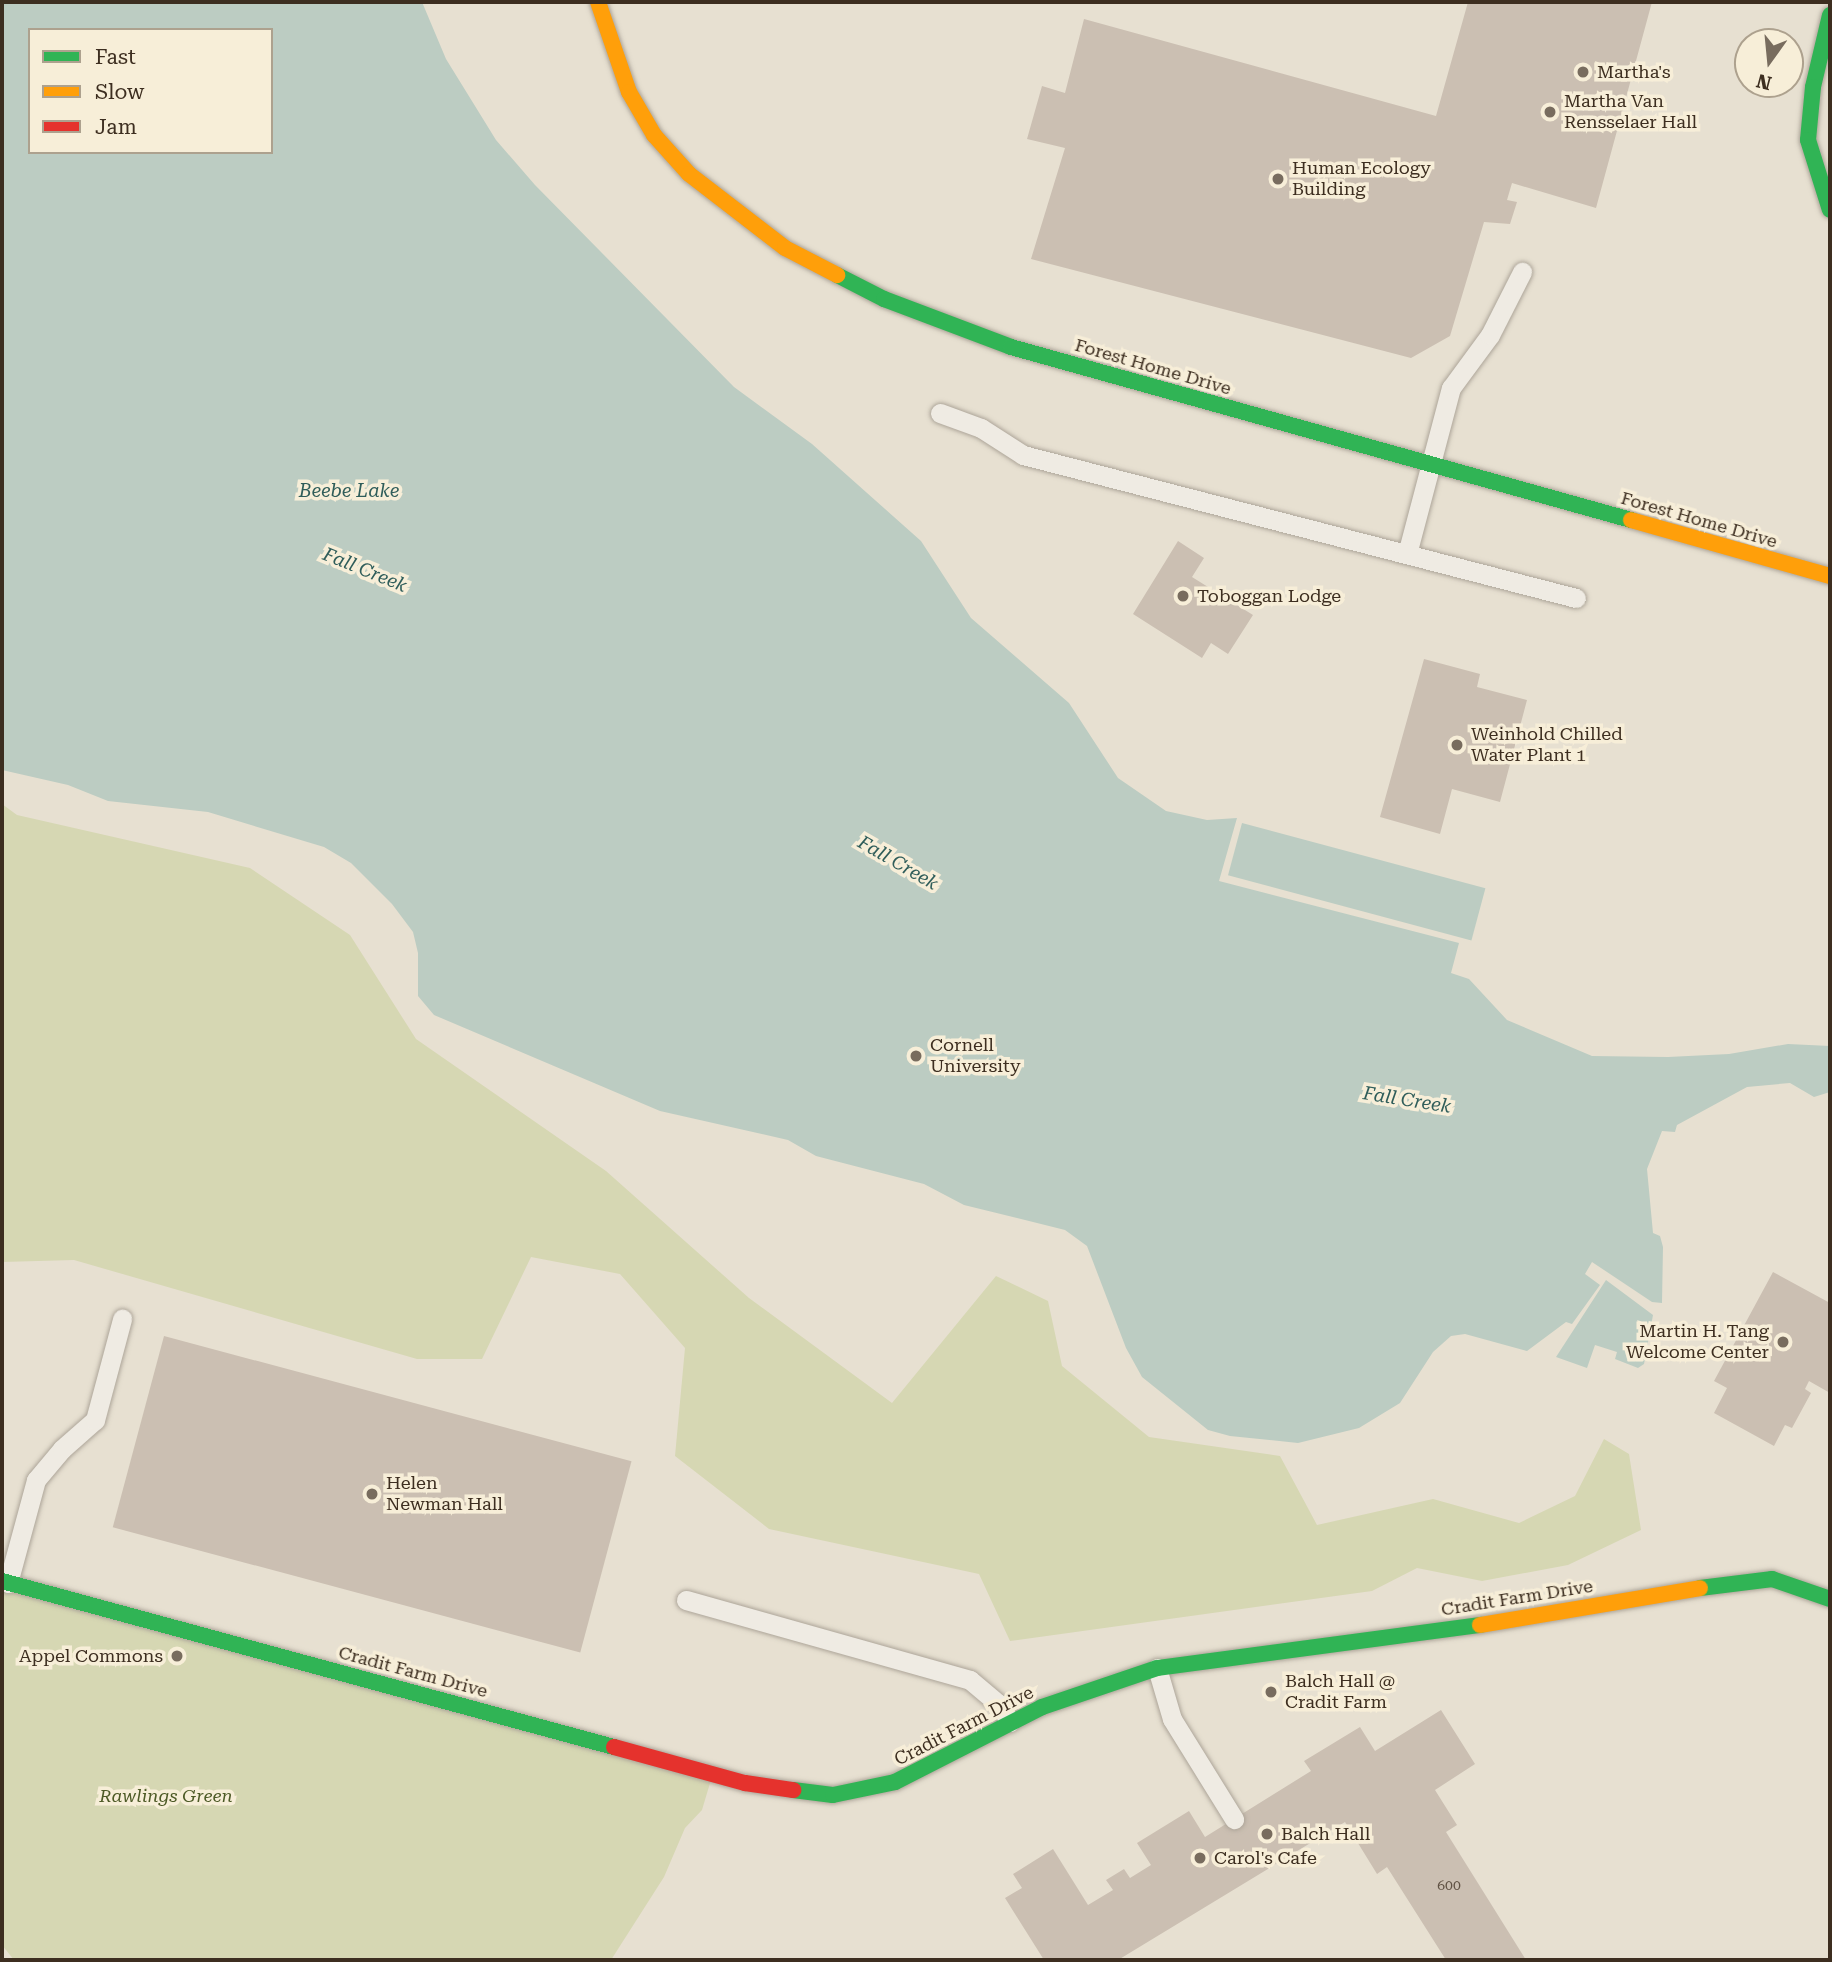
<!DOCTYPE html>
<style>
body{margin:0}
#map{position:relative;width:1832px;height:1962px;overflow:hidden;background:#e7e0d1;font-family:"Roboto Serif",serif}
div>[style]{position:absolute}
.green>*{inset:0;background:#d6d7b3}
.water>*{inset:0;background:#bcccc2;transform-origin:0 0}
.building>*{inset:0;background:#cbbfb2;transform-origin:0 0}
.roads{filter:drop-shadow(0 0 2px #ada599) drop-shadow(0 0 2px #ada599)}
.lane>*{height:19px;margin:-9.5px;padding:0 9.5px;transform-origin:9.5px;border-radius:9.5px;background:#efebe3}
.fast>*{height:16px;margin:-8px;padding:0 8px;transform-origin:8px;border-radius:8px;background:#30b455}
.slow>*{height:16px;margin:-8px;padding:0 8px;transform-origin:8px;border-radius:8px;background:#ff9f0a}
.jam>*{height:16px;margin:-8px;padding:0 8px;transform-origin:8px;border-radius:8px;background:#e5322d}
.dots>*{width:19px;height:19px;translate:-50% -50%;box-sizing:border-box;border:4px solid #f7eed8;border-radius:50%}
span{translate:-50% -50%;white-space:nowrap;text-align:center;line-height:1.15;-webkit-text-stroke:7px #f7eed8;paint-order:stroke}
.number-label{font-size:14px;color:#605244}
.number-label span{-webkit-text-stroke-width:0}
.poi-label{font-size:18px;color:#3d2e20}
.left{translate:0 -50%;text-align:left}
.right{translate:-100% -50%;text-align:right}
.street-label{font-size:18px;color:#3d2e20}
.park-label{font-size:18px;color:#4d5a26;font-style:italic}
.water-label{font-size:19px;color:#2f5d5a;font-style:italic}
.frame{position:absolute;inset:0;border:4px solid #3d2e20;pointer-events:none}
.legend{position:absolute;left:28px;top:28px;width:245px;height:126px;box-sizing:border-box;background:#f7eed8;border:2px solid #ada18e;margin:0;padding:9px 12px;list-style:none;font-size:21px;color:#3d2e20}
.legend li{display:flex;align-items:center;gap:14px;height:35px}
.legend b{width:35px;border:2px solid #ada18e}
.north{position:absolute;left:1734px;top:28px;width:70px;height:70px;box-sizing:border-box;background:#f7eed8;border:2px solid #ada18e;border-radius:50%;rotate:195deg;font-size:19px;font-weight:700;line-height:28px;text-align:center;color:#3d2e20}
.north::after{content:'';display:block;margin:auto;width:24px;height:32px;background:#786c5e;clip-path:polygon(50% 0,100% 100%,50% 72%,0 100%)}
</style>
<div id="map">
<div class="green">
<div style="clip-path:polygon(2px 804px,17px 815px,250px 868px,350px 935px,416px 1039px,606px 1171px,749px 1298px,892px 1403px,996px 1276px,1048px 1301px,1062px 1366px,1149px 1437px,1280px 1456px,1317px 1525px,1433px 1499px,1519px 1523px,1575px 1496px,1604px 1439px,1629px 1454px,1641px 1530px,1568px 1565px,1482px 1581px,1417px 1568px,1372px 1591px,1010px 1641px,979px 1574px,769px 1529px,675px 1456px,685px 1348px,620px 1274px,531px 1257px,482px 1359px,417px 1359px,74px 1260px,2px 1262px)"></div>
<div style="clip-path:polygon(2px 1581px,713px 1773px,702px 1810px,685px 1828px,664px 1877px,611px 1960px,14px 1960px,2px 1945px)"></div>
</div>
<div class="water">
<div style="clip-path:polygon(evenodd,2px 2px,422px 2px,446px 59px,496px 140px,535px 185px,734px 387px,812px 444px,921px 541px,971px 618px,1069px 703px,1118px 778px,1166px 811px,1207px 820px,1237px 818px,1219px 881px,1459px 943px,1451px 973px,1469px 979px,1507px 1020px,1592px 1056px,1668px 1057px,1729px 1054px,1788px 1044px,1830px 1046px,1830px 1092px,1814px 1097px,1790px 1083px,1747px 1087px,1677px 1125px,1675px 1132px,1662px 1131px,1647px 1169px,1653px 1233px,1660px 1236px,1663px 1247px,1662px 1303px,1652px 1302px,1592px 1262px,1585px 1274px,1600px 1285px,1572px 1324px,1566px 1322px,1527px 1351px,1465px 1334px,1451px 1336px,1433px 1352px,1400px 1403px,1359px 1428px,1298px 1443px,1230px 1436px,1208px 1430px,1142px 1377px,1126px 1348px,1087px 1246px,1065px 1230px,964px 1205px,924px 1184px,816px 1156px,788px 1140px,660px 1111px,434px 1015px,418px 996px,418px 953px,413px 932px,392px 904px,351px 863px,324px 847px,208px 812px,108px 801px,68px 785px,2px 770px,2px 2px,30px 30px,271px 30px,271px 152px,30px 152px,30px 30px)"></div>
<div style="left:1242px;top:823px;width:252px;height:54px;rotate:15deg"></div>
<div style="clip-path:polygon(1606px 1280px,1653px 1315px,1644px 1364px,1638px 1368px,1615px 1359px,1617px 1352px,1595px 1345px,1587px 1368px,1556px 1357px)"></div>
</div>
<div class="building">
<div style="clip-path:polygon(1468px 2px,1652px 2px,1596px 208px,1512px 183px,1507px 200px,1517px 202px,1510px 224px,1484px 222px,1450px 336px,1411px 358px,1031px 259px,1065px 148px,1027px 139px,1042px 86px,1065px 93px,1084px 19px,1436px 116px)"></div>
<div style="clip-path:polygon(1178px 541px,1204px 558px,1192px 577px,1253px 615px,1228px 654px,1211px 643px,1202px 658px,1133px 614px)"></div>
<div style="clip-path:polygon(1424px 659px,1480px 674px,1477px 687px,1527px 700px,1500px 802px,1452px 789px,1440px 834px,1380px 817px)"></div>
<div style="clip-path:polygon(1773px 1272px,1830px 1303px,1830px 1393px,1809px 1381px,1805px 1389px,1811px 1393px,1792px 1428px,1785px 1425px,1774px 1446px,1714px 1413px,1727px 1388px,1714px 1381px)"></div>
<div style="left:164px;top:1336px;width:484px;height:198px;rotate:15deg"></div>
<div style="clip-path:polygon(1441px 1710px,1475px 1764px,1435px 1790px,1457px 1825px,1446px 1832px,1526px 1960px,1446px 1960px,1387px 1867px,1377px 1874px,1345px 1822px,1118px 1960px,1044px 1960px,1005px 1898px,1022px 1888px,1013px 1874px,1053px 1849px,1088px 1905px,1113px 1890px,1106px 1880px,1124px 1869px,1130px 1878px,1151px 1865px,1137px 1843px,1189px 1811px,1205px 1837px,1311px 1771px,1304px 1761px,1360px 1727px,1375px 1751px)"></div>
</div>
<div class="roads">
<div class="lane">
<div style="left:940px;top:413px;width:44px;rotate:20.1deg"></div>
<div style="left:981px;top:428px;width:50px;rotate:32.7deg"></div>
<div style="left:1023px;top:455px;width:571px;rotate:14.5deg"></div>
<div style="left:1407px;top:554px;width:172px;rotate:-75.2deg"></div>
<div style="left:1451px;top:388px;width:66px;rotate:-53.7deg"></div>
<div style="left:1490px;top:335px;width:71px;rotate:-63.1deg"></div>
<div style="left:8px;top:1583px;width:107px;rotate:-74.8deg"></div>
<div style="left:36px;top:1480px;width:40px;rotate:-50deg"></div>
<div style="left:62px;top:1449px;width:44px;rotate:-41.3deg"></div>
<div style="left:95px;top:1420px;width:105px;rotate:-75deg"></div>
<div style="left:686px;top:1600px;width:295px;rotate:15.7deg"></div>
<div style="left:970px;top:1680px;width:38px;rotate:40deg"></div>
<div style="left:999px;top:1704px;width:21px;rotate:59deg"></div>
<div style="left:1157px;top:1668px;width:53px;rotate:73.6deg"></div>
<div style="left:1172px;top:1719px;width:118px;rotate:58.2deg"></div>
</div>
<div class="fast">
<div style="left:1830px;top:15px;width:74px;rotate:103.3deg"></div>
<div style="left:1813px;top:87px;width:53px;rotate:95.4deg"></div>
<div style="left:1808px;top:140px;width:73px;rotate:72.6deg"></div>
<div style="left:837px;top:275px;width:53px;rotate:27.1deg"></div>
<div style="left:884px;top:299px;width:136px;rotate:20.7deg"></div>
<div style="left:1011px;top:347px;width:644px;rotate:15.59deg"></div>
<div style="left:2px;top:1581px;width:634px;rotate:15.18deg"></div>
<div style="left:1700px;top:1588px;width:73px;rotate:-7.1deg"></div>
<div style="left:1772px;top:1579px;width:61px;rotate:19deg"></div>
<div style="left:793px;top:1790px;width:40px;rotate:7.1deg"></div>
<div style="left:833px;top:1795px;width:63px;rotate:-11.8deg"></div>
<div style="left:895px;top:1782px;width:165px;rotate:-27deg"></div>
<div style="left:1042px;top:1707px;width:121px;rotate:-18.7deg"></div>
<div style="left:1157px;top:1668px;width:326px;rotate:-7.6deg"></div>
</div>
<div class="slow">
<div style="left:598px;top:2px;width:95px;rotate:71deg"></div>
<div style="left:629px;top:92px;width:50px;rotate:59.8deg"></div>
<div style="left:654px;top:135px;width:52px;rotate:48.1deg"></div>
<div style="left:689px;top:174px;width:121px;rotate:37.6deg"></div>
<div style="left:785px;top:248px;width:59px;rotate:27.4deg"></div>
<div style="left:1631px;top:520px;width:207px;rotate:15.7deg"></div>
<div style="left:1480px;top:1625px;width:223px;rotate:-9.5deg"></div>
</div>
<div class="jam">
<div style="left:614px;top:1747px;width:136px;rotate:15.4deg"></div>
<div style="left:745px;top:1783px;width:49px;rotate:8.3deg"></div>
</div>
</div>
<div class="dots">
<div style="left:1583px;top:72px;background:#786c5e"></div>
<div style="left:1550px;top:112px;background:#786c5e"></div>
<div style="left:1278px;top:179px;background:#786c5e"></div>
<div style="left:1183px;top:596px;background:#786c5e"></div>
<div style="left:1457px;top:745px;background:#786c5e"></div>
<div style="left:916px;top:1056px;background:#786c5e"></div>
<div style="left:1783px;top:1342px;background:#786c5e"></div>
<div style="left:372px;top:1494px;background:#786c5e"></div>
<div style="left:177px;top:1656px;background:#786c5e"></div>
<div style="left:1271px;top:1692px;background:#786c5e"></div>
<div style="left:1267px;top:1834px;background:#786c5e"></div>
<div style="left:1200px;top:1858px;background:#786c5e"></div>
</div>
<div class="number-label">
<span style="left:1449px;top:1885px">600</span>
</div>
<div class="poi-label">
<span class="left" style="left:1597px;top:72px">Martha's</span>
<span class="left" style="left:1564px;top:112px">Martha Van<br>Rensselaer Hall</span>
<span class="left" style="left:1292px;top:179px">Human Ecology<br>Building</span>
<span class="left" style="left:1197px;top:596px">Toboggan Lodge</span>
<span class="left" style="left:1471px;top:745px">Weinhold Chilled<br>Water Plant 1</span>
<span class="left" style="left:930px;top:1056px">Cornell<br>University</span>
<span class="right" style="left:1769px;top:1342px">Martin H. Tang<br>Welcome Center</span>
<span class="left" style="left:386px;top:1494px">Helen<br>Newman Hall</span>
<span class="right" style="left:163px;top:1656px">Appel Commons</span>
<span class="left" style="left:1285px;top:1692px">Balch Hall @<br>Cradit Farm</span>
<span class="left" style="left:1281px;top:1834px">Balch Hall</span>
<span class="left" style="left:1214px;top:1858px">Carol's Cafe</span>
</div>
<div class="street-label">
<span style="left:1153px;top:367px;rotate:16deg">Forest Home Drive</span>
<span style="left:1699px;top:520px;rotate:16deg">Forest Home Drive</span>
<span style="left:1517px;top:1598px;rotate:-9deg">Cradit Farm Drive</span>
<span style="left:413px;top:1672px;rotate:15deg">Cradit Farm Drive</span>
<span style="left:964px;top:1726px;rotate:-27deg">Cradit Farm Drive</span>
</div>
<div class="park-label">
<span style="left:166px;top:1796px">Rawlings Green</span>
</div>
<div class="water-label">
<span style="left:349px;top:491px">Beebe Lake</span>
<span style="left:365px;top:570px;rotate:22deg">Fall Creek</span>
<span style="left:898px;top:863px;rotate:30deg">Fall Creek</span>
<span style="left:1407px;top:1100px;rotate:9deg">Fall Creek</span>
</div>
<div class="frame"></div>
<ul class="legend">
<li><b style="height:9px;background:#30b455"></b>Fast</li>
<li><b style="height:9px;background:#ff9f0a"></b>Slow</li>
<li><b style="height:9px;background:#e5322d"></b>Jam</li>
</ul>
<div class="north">N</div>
</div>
